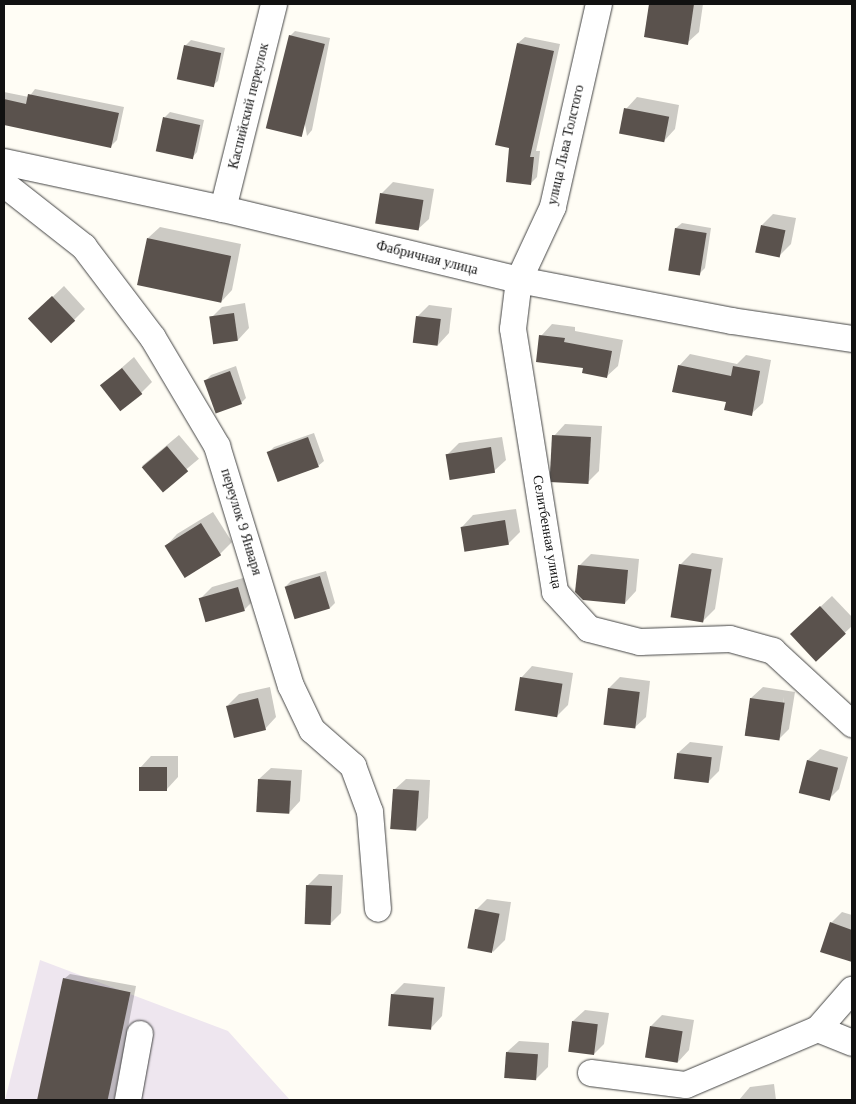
<!DOCTYPE html>
<meta charset="utf-8">
<style>
body{margin:0}
#map{position:relative;width:856px;height:1104px;overflow:hidden;background:#fffdf5;font-family:"Times New Roman",serif}
div>[style]{position:absolute}
.industrial>*{inset:0;background:#eee6ef}
.shadow>*{inset:0;background:#0003;transform-origin:0 0}
.building>*{inset:0;background:#5a524d;transform-origin:0 0}
.roads{filter:drop-shadow(0 0 1px #444) drop-shadow(0 0 1px #444)}
.minor>*{height:26px;margin:-13px;padding:0 13px;transform-origin:13px;border-radius:13px;background:#fff}
span{translate:-50% -50%;white-space:nowrap;text-align:center;line-height:1.15;-webkit-text-stroke:5px #fff;paint-order:stroke}
.street-label{font-size:14px;color:#111}
.frame{position:absolute;inset:0;border:5px solid #111;pointer-events:none}
</style>
<div id="map">
<div class="industrial">
<div style="clip-path:polygon(40px 960px,228px 1031px,290px 1100px,5px 1100px)"></div>
</div>
<div class="shadow">
<div style="clip-path:polygon(650px 4px,703px 4px,699px 32px,687px 43px,645px 36px)"></div>
<div style="clip-path:polygon(295px 31px,330px 38px,312px 130px,307px 136px,290px 36px)"></div>
<div style="clip-path:polygon(525px 37px,560px 44px,536px 151px,540px 151px,537px 177px,530px 184px,518px 43px)"></div>
<div style="clip-path:polygon(191px 40px,225px 48px,218px 81px,212px 86px,185px 46px)"></div>
<div style="clip-path:polygon(35px 89px,124px 107px,117px 140px,111px 146px,5px 124px,4px 127px,4px 92px,29px 97px)"></div>
<div style="clip-path:polygon(637px 97px,679px 105px,675px 129px,664px 141px,626px 109px)"></div>
<div style="clip-path:polygon(170px 112px,204px 120px,197px 152px,192px 158px,165px 117px)"></div>
<div style="clip-path:polygon(393px 182px,434px 189px,429px 219px,417px 230px,381px 194px)"></div>
<div style="clip-path:polygon(773px 214px,796px 218px,791px 244px,780px 255px,762px 225px)"></div>
<div style="clip-path:polygon(682px 223px,711px 228px,705px 268px,699px 274px,670px 269px,676px 228px)"></div>
<div style="clip-path:polygon(160px 227px,241px 244px,232px 290px,221px 302px,148px 238px)"></div>
<div style="clip-path:polygon(64px 286px,85px 309px,74px 320px,41px 308px)"></div>
<div style="clip-path:polygon(245px 303px,249px 328px,238px 340px,211px 318px,222px 307px)"></div>
<div style="clip-path:polygon(429px 305px,452px 308px,449px 333px,438px 345px,417px 317px)"></div>
<div style="clip-path:polygon(552px 324px,575px 327px,575px 331px,623px 340px,618px 366px,606px 377px,541px 336px)"></div>
<div style="clip-path:polygon(690px 354px,737px 364px,746px 355px,771px 360px,763px 403px,751px 414px,728px 401px,679px 366px)"></div>
<div style="clip-path:polygon(134px 357px,152px 382px,141px 393px,102px 385px)"></div>
<div style="clip-path:polygon(236px 366px,246px 398px,241px 403px,206px 380px,211px 375px)"></div>
<div style="clip-path:polygon(565px 424px,602px 426px,599px 471px,588px 482px,554px 436px)"></div>
<div style="clip-path:polygon(314px 433px,324px 461px,318px 466px,269px 452px,274px 447px)"></div>
<div style="left:179px;top:435px;width:31px;height:48px;rotate:50deg"></div>
<div style="clip-path:polygon(502px 437px,506px 460px,494px 471px,448px 454px,459px 443px)"></div>
<div style="clip-path:polygon(516px 509px,520px 532px,508px 544px,462px 527px,473px 515px)"></div>
<div style="clip-path:polygon(213px 512px,232px 542px,220px 554px,185px 576px,166px 546px,177px 534px)"></div>
<div style="clip-path:polygon(692px 553px,723px 558px,715px 609px,703px 621px,680px 565px)"></div>
<div style="clip-path:polygon(591px 554px,639px 559px,636px 591px,625px 603px,579px 566px)"></div>
<div style="clip-path:polygon(326px 571px,335px 603px,330px 608px,286px 586px,291px 581px)"></div>
<div style="clip-path:polygon(250px 576px,256px 598px,244px 610px,201px 598px,212px 587px)"></div>
<div style="clip-path:polygon(832px 596px,852px 617px,852px 626px,816px 660px,803px 623px)"></div>
<div style="clip-path:polygon(532px 666px,573px 673px,568px 705px,557px 716px,521px 678px)"></div>
<div style="clip-path:polygon(620px 677px,650px 681px,646px 717px,634px 728px,609px 688px)"></div>
<div style="clip-path:polygon(270px 687px,276px 717px,265px 729px,228px 705px,239px 694px)"></div>
<div style="clip-path:polygon(evenodd,763px 687px,795px 692px,789px 729px,778px 740px,745px 734px,751px 698px,763px 687px,784px 697px,781px 729px,779px 729px,784px 697px)"></div>
<div style="clip-path:polygon(690px 742px,723px 746px,719px 771px,708px 782px,678px 753px)"></div>
<div style="clip-path:polygon(820px 749px,848px 757px,839px 789px,828px 800px,799px 792px,808px 760px)"></div>
<div style="clip-path:polygon(151px 756px,178px 756px,178px 777px,167px 789px,140px 768px)"></div>
<div style="clip-path:polygon(271px 768px,302px 770px,300px 801px,289px 813px,259px 779px)"></div>
<div style="clip-path:polygon(406px 779px,430px 780px,428px 818px,416px 830px,394px 790px)"></div>
<div style="clip-path:polygon(319px 874px,343px 875px,341px 913px,329px 925px,307px 886px)"></div>
<div style="clip-path:polygon(487px 899px,511px 902px,505px 940px,493px 952px,476px 910px)"></div>
<div style="clip-path:polygon(842px 912px,852px 915px,852px 961px,831px 923px)"></div>
<div style="clip-path:polygon(70px 974px,136px 986px,114px 1100px,41px 1100px,64px 979px)"></div>
<div style="clip-path:polygon(404px 983px,445px 987px,442px 1016px,431px 1028px,392px 995px)"></div>
<div style="clip-path:polygon(585px 1010px,609px 1013px,604px 1044px,593px 1055px,573px 1021px)"></div>
<div style="clip-path:polygon(662px 1015px,694px 1020px,689px 1050px,678px 1062px,651px 1026px)"></div>
<div style="clip-path:polygon(519px 1041px,549px 1043px,548px 1067px,536px 1079px,507px 1052px)"></div>
<div style="clip-path:polygon(774px 1084px,776px 1100px,739px 1100px,750px 1087px)"></div>
</div>
<div class="building">
<div style="clip-path:polygon(649px 4px,694px 4px,688px 45px,644px 37px)"></div>
<div style="left:289px;top:35px;width:37px;height:96px;rotate:14deg"></div>
<div style="clip-path:polygon(517px 43px,554px 51px,530px 157px,534px 157px,531px 185px,506px 182px,509px 148px,495px 145px)"></div>
<div style="left:184px;top:45px;width:38px;height:35px;rotate:12deg"></div>
<div style="clip-path:polygon(28px 94px,119px 113px,111px 148px,4px 125px,4px 99px,26px 104px)"></div>
<div style="left:624px;top:108px;width:46px;height:26px;rotate:11deg"></div>
<div style="left:163px;top:117px;width:38px;height:35px;rotate:12deg"></div>
<div style="left:380px;top:193px;width:44px;height:31px;rotate:9deg"></div>
<div style="left:761px;top:225px;width:25px;height:28px;rotate:12deg"></div>
<div style="left:675px;top:228px;width:32px;height:43px;rotate:9deg"></div>
<div style="left:147px;top:238px;width:86px;height:48px;rotate:12deg"></div>
<div style="left:52px;top:296px;width:34px;height:33px;rotate:47deg"></div>
<div style="left:234px;top:313px;width:28px;height:25px;rotate:82deg"></div>
<div style="left:416px;top:316px;width:25px;height:27px;rotate:7deg"></div>
<div style="clip-path:polygon(539px 335px,565px 338px,564px 342px,612px 351px,607px 378px,582px 373px,583px 368px,536px 362px)"></div>
<div style="clip-path:polygon(678px 365px,731px 376px,733px 366px,760px 371px,752px 416px,724px 410px,726px 402px,672px 392px)"></div>
<div style="left:122px;top:368px;width:33px;height:28px;rotate:52deg"></div>
<div style="left:230px;top:371px;width:35px;height:28px;rotate:70deg"></div>
<div style="left:552px;top:435px;width:39px;height:47px;rotate:3deg"></div>
<div style="left:308px;top:437px;width:32px;height:44px;rotate:70deg"></div>
<div style="left:167px;top:446px;width:33px;height:33px;rotate:50deg"></div>
<div style="left:491px;top:447px;width:26px;height:46px;rotate:81deg"></div>
<div style="left:505px;top:520px;width:25px;height:45px;rotate:81deg"></div>
<div style="left:201px;top:523px;width:38px;height:43px;rotate:58deg"></div>
<div style="left:679px;top:564px;width:33px;height:54px;rotate:9deg"></div>
<div style="clip-path:polygon(578px 565px,628px 570px,625px 604px,583px 600px,575px 592px)"></div>
<div style="left:320px;top:576px;width:34px;height:37px;rotate:73deg"></div>
<div style="left:238px;top:587px;width:25px;height:41px;rotate:74deg"></div>
<div style="left:820px;top:606px;width:38px;height:41px;rotate:47deg"></div>
<div style="left:520px;top:677px;width:43px;height:34px;rotate:9deg"></div>
<div style="left:608px;top:688px;width:32px;height:37px;rotate:7deg"></div>
<div style="left:258px;top:698px;width:33px;height:33px;rotate:76deg"></div>
<div style="left:750px;top:698px;width:35px;height:38px;rotate:8deg"></div>
<div style="left:677px;top:753px;width:35px;height:26px;rotate:7deg"></div>
<div style="left:807px;top:760px;width:32px;height:34px;rotate:14deg"></div>
<div style="left:139px;top:767px;width:28px;height:24px"></div>
<div style="left:258px;top:779px;width:33px;height:33px;rotate:3deg"></div>
<div style="left:393px;top:789px;width:26px;height:40px;rotate:4deg"></div>
<div style="left:306px;top:885px;width:26px;height:39px;rotate:2deg"></div>
<div style="left:475px;top:909px;width:25px;height:40px;rotate:11deg"></div>
<div style="clip-path:polygon(830px 922px,852px 930px,852px 962px,820px 952px)"></div>
<div style="left:63px;top:978px;width:69px;height:124px;rotate:12deg"></div>
<div style="left:391px;top:994px;width:43px;height:32px;rotate:5deg"></div>
<div style="left:572px;top:1021px;width:26px;height:31px;rotate:7deg"></div>
<div style="left:650px;top:1026px;width:33px;height:32px;rotate:9deg"></div>
<div style="left:506px;top:1052px;width:32px;height:26px;rotate:4deg"></div>
</div>
<div class="roads">
<div class="minor">
<div style="left:599px;top:4px;width:208px;rotate:102.8deg"></div>
<div style="left:553px;top:207px;width:81px;rotate:115deg"></div>
<div style="left:519px;top:280px;width:49px;rotate:97deg"></div>
<div style="left:513px;top:329px;width:266px;rotate:80.9deg"></div>
<div style="left:555px;top:592px;width:50px;rotate:47.4deg"></div>
<div style="left:589px;top:629px;width:53px;rotate:14.3deg"></div>
<div style="left:640px;top:642px;width:90px;rotate:-1.9deg"></div>
<div style="left:730px;top:639px;width:45px;rotate:15.6deg"></div>
<div style="left:773px;top:651px;width:108px;rotate:42.7deg"></div>
<div style="left:4px;top:162px;width:224px;rotate:12.1deg"></div>
<div style="left:223px;top:209px;width:304px;rotate:13.5deg"></div>
<div style="left:519px;top:280px;width:217px;rotate:10.9deg"></div>
<div style="left:732px;top:321px;width:121px;rotate:8.5deg"></div>
<div style="left:4px;top:184px;width:102px;rotate:38.2deg"></div>
<div style="left:84px;top:247px;width:114px;rotate:52.8deg"></div>
<div style="left:153px;top:338px;width:126px;rotate:59.3deg"></div>
<div style="left:217px;top:446px;width:251px;rotate:72.9deg"></div>
<div style="left:291px;top:686px;width:49px;rotate:64.5deg"></div>
<div style="left:312px;top:730px;width:55px;rotate:41.3deg"></div>
<div style="left:353px;top:766px;width:49px;rotate:69.7deg"></div>
<div style="left:370px;top:812px;width:97px;rotate:85.3deg"></div>
<div style="left:223px;top:209px;width:211px;rotate:-76deg"></div>
<div style="left:818px;top:1029px;width:37px;rotate:22deg"></div>
<div style="left:591px;top:1073px;width:96px;rotate:7.2deg"></div>
<div style="left:686px;top:1085px;width:143px;rotate:-23deg"></div>
<div style="left:818px;top:1029px;width:52px;rotate:-48.9deg"></div>
<div style="left:128px;top:1100px;width:67px;rotate:-79.7deg"></div>
</div>
</div>
<div class="street-label">
<span style="left:249px;top:106px;rotate:-76deg">Каспийский переулок</span>
<span style="left:566px;top:145px;rotate:-77deg">улица Льва Толстого</span>
<span style="left:427px;top:258px;rotate:14deg">Фабричная улица</span>
<span style="left:241px;top:522px;rotate:73deg">переулок 9 Января</span>
<span style="left:547px;top:532px;rotate:80deg">Селитбенная улица</span>
</div>
<div class="frame"></div>
</div>
